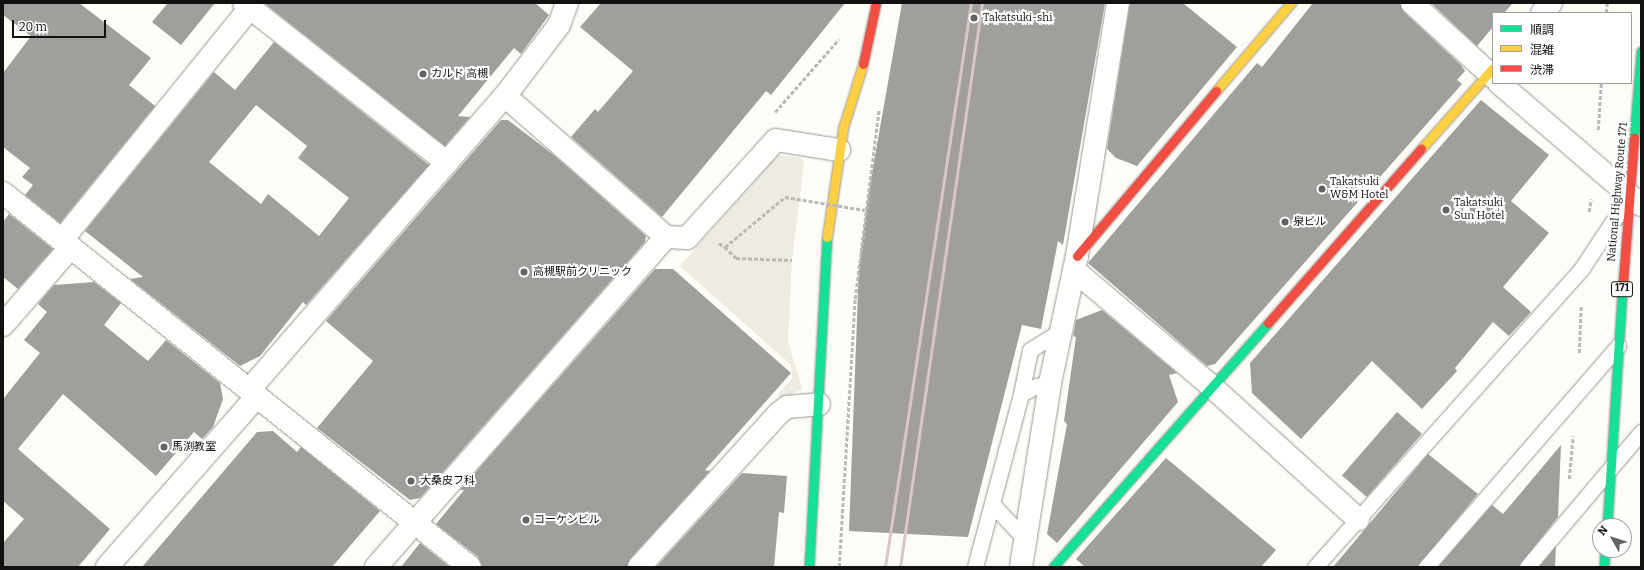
<!DOCTYPE html>
<meta charset="utf-8">
<style>
body{margin:0}
#map{position:relative;width:1644px;height:570px;overflow:hidden;background:#fdfcf7;font-family:Bitter,"Noto Sans JP",serif}
div>[style]{position:absolute}
.plaza>*{inset:0;background:#edebe2}
.building>*{inset:0;background:#a19f9c;transform-origin:0 0}
.path>*{height:2.5px;margin-top:-1.25px;transform-origin:0;background:repeating-linear-gradient(90deg,#b9b9b8 0 4px,transparent 0 6px)}
.roads{filter:drop-shadow(0 0 1px #979795) drop-shadow(0 0 1px #979795)}
.lane>*{height:15px;margin:-7.5px;padding:0 7.5px;transform-origin:7.5px;border-radius:7.5px;background:#fffffe}
.street>*{height:22px;margin:-11px;padding:0 11px;transform-origin:11px;border-radius:11px;background:#fffffe}
.fast>*{height:9px;margin:-4.5px;padding:0 4.5px;transform-origin:4.5px;border-radius:4.5px;background:#16e098}
.slow>*{height:9px;margin:-4.5px;padding:0 4.5px;transform-origin:4.5px;border-radius:4.5px;background:#ffcf43}
.jam>*{height:9px;margin:-4.5px;padding:0 4.5px;transform-origin:4.5px;border-radius:4.5px;background:#f24e42}
.rail>*{height:3px;margin:-1.5px;padding:0 1.5px;transform-origin:1.5px;border-radius:1.5px;background:#d9c6c7}
.path-bridge>*{height:2.5px;margin-top:-1.25px;transform-origin:0;background:repeating-linear-gradient(90deg,#b9b9b8 0 4px,transparent 0 6px)}
.dots>*{width:11px;height:11px;translate:-50% -50%;box-sizing:border-box;border:2px solid #fff;border-radius:50%}
span{translate:-50% -50%;white-space:nowrap;text-align:center;line-height:1.15;-webkit-text-stroke:4px #fff;paint-order:stroke}
.shield-label span{padding:1px 3px;background:#fff;border:1px solid;border-radius:3px;-webkit-text-stroke-width:0}
.shield-label{font-size:10px;color:#111;font-weight:700}
.poi-label{font-size:11px;color:#111}
.left{translate:0 -50%;text-align:left}
.street-label{font-size:11px;color:#111}
.frame{position:absolute;inset:0;border:4px solid #111;pointer-events:none}
.legend{position:absolute;left:1492px;top:12px;width:140px;height:72px;box-sizing:border-box;background:#fff;border:1px solid #a0a0a0;margin:0;padding:5px 7px;list-style:none;font-size:12px;color:#111}
.legend li{display:flex;align-items:center;gap:8px;height:20px}
.legend b{width:20px;border:1px solid #a0a0a0}
.north{position:absolute;left:1592px;top:518px;width:40px;height:40px;box-sizing:border-box;background:#fff;border:1px solid #a0a0a0;border-radius:50%;rotate:309deg;font-size:11px;font-weight:700;line-height:16px;text-align:center;color:#111}
.north::after{content:'';display:block;margin:auto;width:14px;height:18px;background:#646362;clip-path:polygon(50% 0,100% 100%,50% 72%,0 100%)}
.scale{position:absolute;left:12px;top:20px;width:94px;height:18px;box-sizing:border-box;border:2px solid #111;border-top:0;padding-left:5px;font-size:12px;line-height:14px;white-space:nowrap;color:#111;-webkit-text-stroke:3px #fff;paint-order:stroke}
</style>
<div id="map">
<div class="plaza">
<div style="clip-path:polygon(778px 155px,801px 158px,804px 163px,792px 260px,788px 341px,802px 389px,782px 399px,778px 395px,792px 378px,791px 365px,680px 266px)"></div>
</div>
<div class="building">
<div style="clip-path:polygon(3px 3px,79px 3px,151px 58px,129px 85px,155px 106px,60px 223px,25px 195px,33px 185px,22px 177px,30px 168px,3px 147px,3px 73px,31px 36px,3px 15px)"></div>
<div style="clip-path:polygon(168px 3px,215px 3px,181px 45px,152px 22px)"></div>
<div style="clip-path:polygon(264px 3px,535px 3px,549px 15px,521px 54px,514px 48px,458px 116px,470px 117px,445px 146px)"></div>
<div style="clip-path:polygon(601px 3px,845px 3px,771px 95px,766px 91px,662px 217px,571px 137px,595px 109px,598px 112px,633px 71px,580px 27px)"></div>
<div style="clip-path:polygon(902px 3px,1105px 3px,1063px 245px,1058px 241px,1041px 329px,1022px 325px,968px 537px,849px 531px,859px 265px,868px 196px)"></div>
<div style="clip-path:polygon(1130px 3px,1184px 4px,1237px 47px,1137px 166px,1116px 158px,1107px 149px)"></div>
<div style="clip-path:polygon(1313px 3px,1400px 3px,1404px 12px,1461px 65px,1465px 71px,1457px 80px,1462px 84px,1215px 364px,1207px 366px,1088px 263px,1257px 63px,1262px 67px)"></div>
<div style="clip-path:polygon(1431px 3px,1513px 3px,1504px 13px,1493px 13px,1493px 27px,1477px 46px)"></div>
<div style="clip-path:polygon(evenodd,274px 42px,429px 165px,306px 305px,303px 302px,260px 356px,240px 366px,130px 279px,143px 277px,85px 231px,214px 72px,235px 90px,274px 42px,256px 105px,307px 146px,298px 158px,349px 198px,319px 236px,268px 194px,261px 204px,209px 162px,256px 105px)"></div>
<div style="clip-path:polygon(1481px 100px,1549px 155px,1511px 201px,1549px 233px,1503px 287px,1531px 312px,1509px 336px,1493px 322px,1455px 368px,1457px 371px,1422px 409px,1372px 361px,1301px 439px,1252px 393px,1250px 363px)"></div>
<div style="clip-path:polygon(501px 120px,508px 120px,555px 156px,646px 236px,645px 242px,420px 498px,410px 500px,317px 428px,373px 361px,326px 321px)"></div>
<div style="clip-path:polygon(9px 214px,53px 249px,18px 289px,3px 277px,3px 222px)"></div>
<div style="clip-path:polygon(655px 269px,673px 269px,791px 373px,705px 470px,710px 471px,630px 559px,627px 567px,482px 567px,478px 557px,436px 524px,464px 490px,460px 490px)"></div>
<div style="clip-path:polygon(94px 282px,121px 303px,104px 325px,148px 361px,166px 340px,220px 383px,223px 399px,213px 427px,202px 439px,194px 432px,156px 476px,63px 394px,18px 449px,110px 529px,78px 567px,3px 567px,3px 543px,24px 519px,3px 501px,3px 399px,40px 353px,24px 340px,47px 312px,38px 304px,54px 285px)"></div>
<div style="clip-path:polygon(1102px 310px,1177px 373px,1169px 375px,1178px 402px,1057px 543px,1047px 534px,1067px 424px,1064px 421px,1076px 337px,1073px 336px,1076px 320px)"></div>
<div style="left:1397px;top:412px;width:33px;height:84px;rotate:41deg"></div>
<div style="clip-path:polygon(273px 431px,297px 452px,301px 447px,380px 511px,332px 567px,142px 567px,257px 432px)"></div>
<div style="clip-path:polygon(1561px 445px,1558px 517px,1518px 567px,1438px 567px,1492px 505px,1503px 514px)"></div>
<div style="clip-path:polygon(1428px 454px,1478px 494px,1417px 567px,1333px 567px)"></div>
<div style="clip-path:polygon(1166px 458px,1276px 550px,1261px 567px,1085px 567px,1076px 559px)"></div>
<div style="clip-path:polygon(742px 473px,787px 476px,784px 513px,779px 512px,774px 567px,656px 567px)"></div>
<div style="clip-path:polygon(420px 543px,450px 567px,401px 567px)"></div>
<div style="clip-path:polygon(1556px 546px,1555px 567px,1539px 567px)"></div>
</div>
<div class="path">
<div style="left:1606px;top:13px;width:10px;rotate:-84deg"></div>
<div style="left:775px;top:112px;width:97px;rotate:-48.8deg"></div>
<div style="left:1598px;top:130px;width:47px;rotate:-86.3deg"></div>
<div style="left:1589px;top:212px;width:13px;rotate:-81deg"></div>
<div style="left:719px;top:243px;width:7px;rotate:34deg"></div>
<div style="left:725px;top:247px;width:78px;rotate:-39.8deg"></div>
<div style="left:725px;top:247px;width:16px;rotate:45deg"></div>
<div style="left:736px;top:258px;width:56px;rotate:2deg"></div>
<div style="left:1579px;top:353px;width:47px;rotate:-87.6deg"></div>
<div style="left:1569px;top:479px;width:43px;rotate:-84.7deg"></div>
<div style="left:839px;top:567px;width:268px;rotate:-86.6deg"></div>
<div style="left:855px;top:299px;width:191px;rotate:-82.8deg"></div>
</div>
<div class="roads">
<div class="lane">
<div style="left:1021px;top:394px;width:45px;rotate:-78.4deg"></div>
<div style="left:1030px;top:350px;width:36px;rotate:-32deg"></div>
<div style="left:992px;top:504px;width:48px;rotate:46.7deg"></div>
<div style="left:975px;top:567px;width:179px;rotate:-75.1deg"></div>
<div style="left:1021px;top:394px;width:17px;rotate:-28deg"></div>
<div style="left:1036px;top:386px;width:14px;rotate:-12deg"></div>
<div style="left:1315px;top:567px;width:401px;rotate:-48.2deg"></div>
<div style="left:1582px;top:268px;width:84px;rotate:-56.7deg"></div>
<div style="left:1426px;top:567px;width:293px;rotate:-49deg"></div>
<div style="left:1527px;top:567px;width:177px;rotate:-49.8deg"></div>
</div>
<div class="street">
<div style="left:244px;top:3px;width:258px;rotate:38.2deg"></div>
<div style="left:1412px;top:3px;width:110px;rotate:42.4deg"></div>
<div style="left:1542px;top:13px;width:13px;rotate:-48deg"></div>
<div style="left:1499px;top:83px;width:187px;rotate:40.7deg"></div>
<div style="left:505px;top:96px;width:214px;rotate:41.2deg"></div>
<div style="left:666px;top:237px;width:21px;rotate:3deg"></div>
<div style="left:687px;top:238px;width:132px;rotate:-47.8deg"></div>
<div style="left:776px;top:140px;width:64px;rotate:9deg"></div>
<div style="left:3px;top:193px;width:598px;rotate:38.69deg"></div>
<div style="left:62px;top:240px;width:299px;rotate:-51deg"></div>
<div style="left:1074px;top:270px;width:178px;rotate:40.2deg"></div>
<div style="left:1210px;top:385px;width:200px;rotate:42.2deg"></div>
<div style="left:3px;top:325px;width:103px;rotate:-48.9deg"></div>
<div style="left:249px;top:390px;width:390px;rotate:-49deg"></div>
<div style="left:505px;top:96px;width:89px;rotate:-52.7deg"></div>
<div style="left:559px;top:25px;width:23px;rotate:-70deg"></div>
<div style="left:107px;top:567px;width:227px;rotate:-48.7deg"></div>
<div style="left:376px;top:567px;width:439px;rotate:-48.7deg"></div>
<div style="left:639px;top:567px;width:208px;rotate:-47.7deg"></div>
<div style="left:779px;top:413px;width:10px;rotate:-37deg"></div>
<div style="left:787px;top:407px;width:32px;rotate:-5deg"></div>
<div style="left:1021px;top:567px;width:186px;rotate:-81deg"></div>
<div style="left:1050px;top:383px;width:130px;rotate:-78deg"></div>
<div style="left:1077px;top:256px;width:256px;rotate:-80.8deg"></div>
</div>
<div class="fast">
<div style="left:1634px;top:137px;width:86px;rotate:-85.3deg"></div>
<div style="left:1607px;top:526px;width:246px;rotate:-86.3deg"></div>
<div style="left:809px;top:567px;width:330px;rotate:-86.9deg"></div>
<div style="left:1053px;top:567px;width:325px;rotate:-48.6deg"></div>
<div style="left:1604px;top:567px;width:17px;rotate:-87deg"></div>
</div>
<div class="slow">
<div style="left:1216px;top:91px;width:116px;rotate:-49.6deg"></div>
<div style="left:1421px;top:149px;width:108px;rotate:-48.4deg"></div>
<div style="left:827px;top:237px;width:110px;rotate:-81.6deg"></div>
<div style="left:843px;top:128px;width:67px;rotate:-72.6deg"></div>
</div>
<div class="jam">
<div style="left:863px;top:64px;width:62px;rotate:-78deg"></div>
<div style="left:1077px;top:256px;width:216px;rotate:-49.9deg"></div>
<div style="left:1623px;top:281px;width:144px;rotate:-85.6deg"></div>
<div style="left:1268px;top:323px;width:232px;rotate:-48.7deg"></div>
</div>
</div>
<div class="rail">
<div style="left:885px;top:567px;width:571px;rotate:-81.33deg"></div>
<div style="left:900px;top:567px;width:570px;rotate:-81.73deg"></div>
</div>
<div class="path-bridge">
<div style="left:785px;top:197px;width:81px;rotate:9.2deg"></div>
</div>
<div class="dots">
<div style="left:974px;top:18px;background:#646362"></div>
<div style="left:423px;top:74px;background:#646362"></div>
<div style="left:1322px;top:189px;background:#646362"></div>
<div style="left:1446px;top:210px;background:#646362"></div>
<div style="left:1285px;top:222px;background:#646362"></div>
<div style="left:524px;top:272px;background:#646362"></div>
<div style="left:164px;top:447px;background:#646362"></div>
<div style="left:411px;top:481px;background:#646362"></div>
<div style="left:526px;top:520px;background:#646362"></div>
</div>
<div class="shield-label">
<span style="left:1622px;top:289px">171</span>
</div>
<div class="poi-label">
<span class="left" style="left:983px;top:18px">Takatsuki-shi</span>
<span class="left" style="left:431px;top:74px">カルド 高槻</span>
<span class="left" style="left:1330px;top:189px">Takatsuki<br>W&amp;M Hotel</span>
<span class="left" style="left:1454px;top:210px">Takatsuki<br>Sun Hotel</span>
<span class="left" style="left:1293px;top:222px">泉ビル</span>
<span class="left" style="left:533px;top:272px">高槻駅前クリニック</span>
<span class="left" style="left:172px;top:447px">馬渕教室</span>
<span class="left" style="left:420px;top:481px">大桑皮フ科</span>
<span class="left" style="left:534px;top:520px">コーケンビル</span>
</div>
<div class="street-label">
<span style="left:1618px;top:192px;rotate:-85deg">National Highway Route 171</span>
</div>
<div class="frame"></div>
<ul class="legend">
<li><b style="height:5px;background:#16e098"></b>順調</li>
<li><b style="height:5px;background:#ffcf43"></b>混雑</li>
<li><b style="height:5px;background:#f24e42"></b>渋滞</li>
</ul>
<div class="north">N</div>
<div class="scale">20 m</div>
</div>
